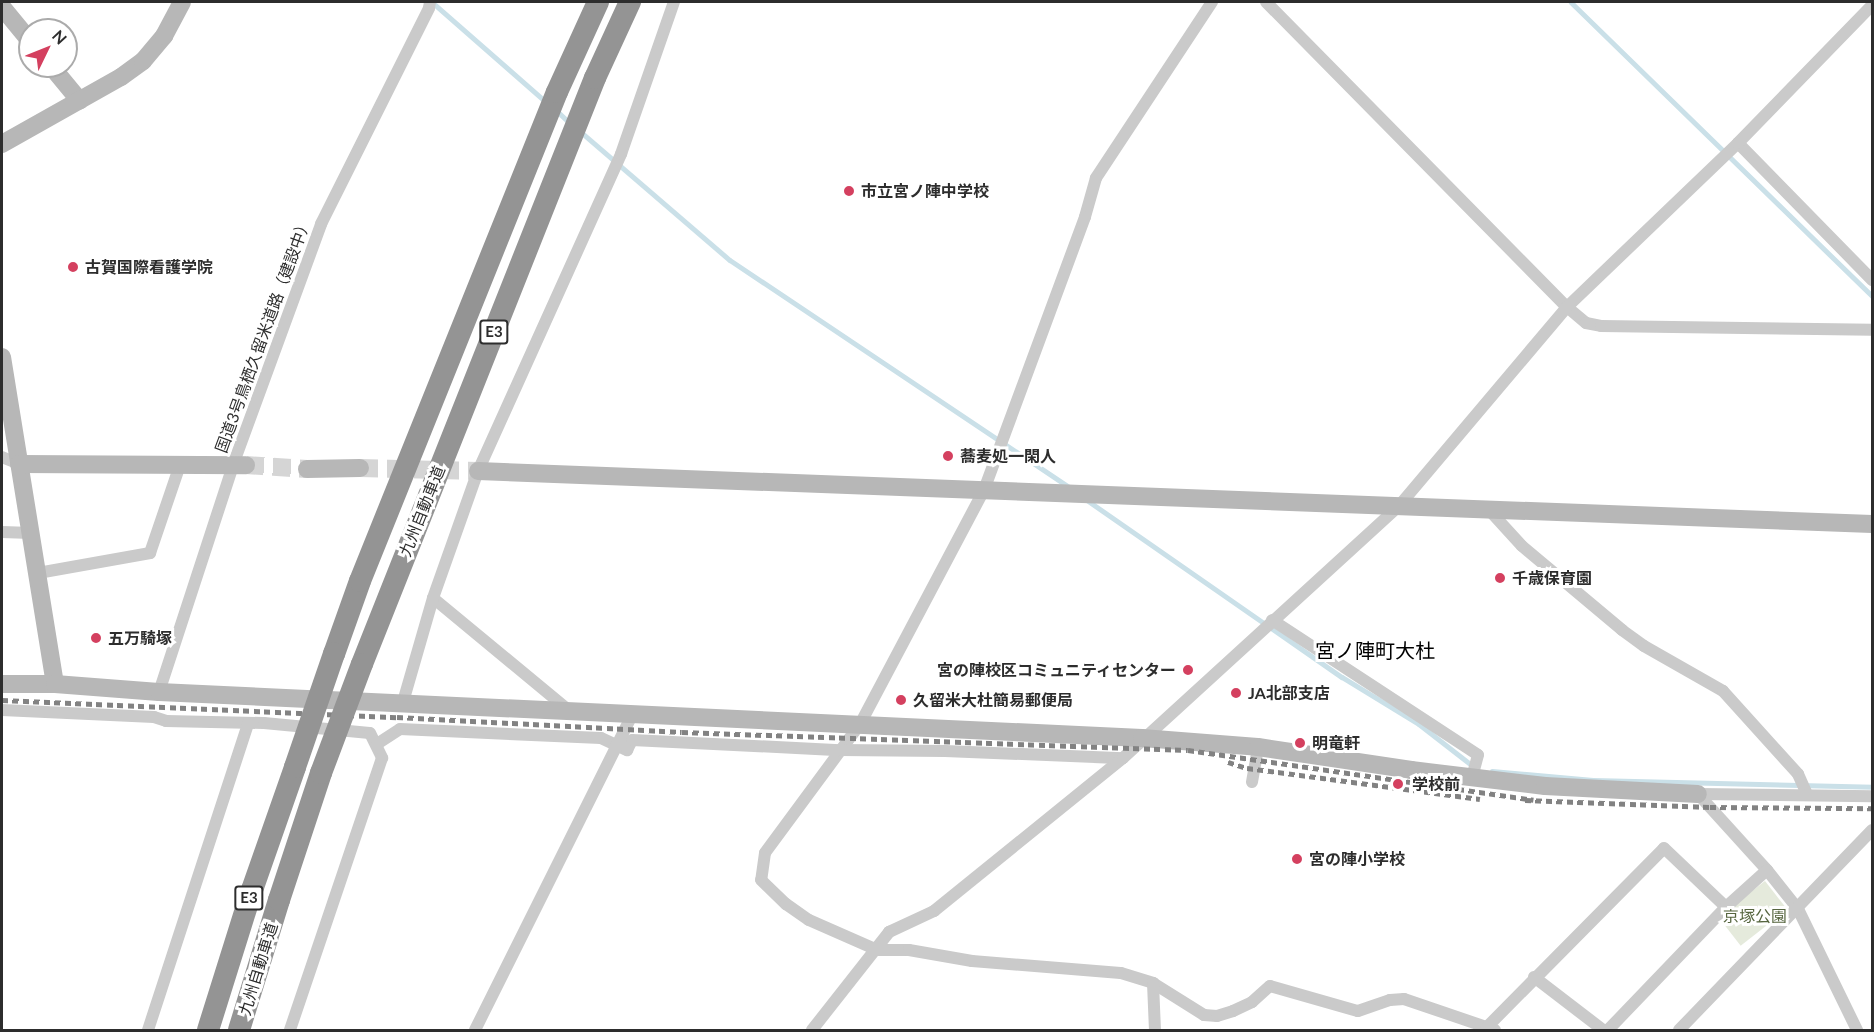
<!DOCTYPE html>
<meta charset="utf-8">
<style>
body{margin:0}
#map{position:relative;width:1874px;height:1032px;overflow:hidden;background:#fff;font-family:Lato,"Noto Sans JP",sans-serif}
div>[style]{position:absolute}
.green>*{inset:0;background:#e5eadc;transform-origin:0 0}
.stream>*{height:4.5px;margin:-2.25px;padding:0 2.25px;transform-origin:2.25px;border-radius:2.25px;background:#cae0e8}
.secondary-tunnel>*{height:18px;margin-top:-9px;transform-origin:0;background:repeating-linear-gradient(90deg,#d5d5d5 0 18px,transparent 0 27px)}
.street>*{height:12px;margin:-6px;padding:0 6px;transform-origin:6px;border-radius:6px;background:#cacaca}
.secondary>*{height:18px;margin:-9px;padding:0 9px;transform-origin:9px;border-radius:9px;background:#b7b7b7}
.highway>*{height:22px;margin:-11px;padding:0 11px;transform-origin:11px;border-radius:11px;background:#949494}
.rail>*{height:4.5px;margin-top:-2.25px;transform-origin:0;background:repeating-linear-gradient(90deg,#828282 0 6px,transparent 0 10.5px)}
.highway-bridge>*{height:22px;margin:-11px;padding:0 11px;transform-origin:11px;border-radius:11px;background:#949494}
.dots>*{width:16px;height:16px;translate:-50% -50%;box-sizing:border-box;border:3px solid #fff;border-radius:50%}
span{translate:-50% -50%;white-space:nowrap;text-align:center;line-height:1.15;-webkit-text-stroke:6px #fff;paint-order:stroke}
.shield-label span{padding:2px 4px;background:#fff;border:2px solid;border-radius:4px;-webkit-text-stroke-width:0}
.shield-label{font-size:15px;color:#2d2d2d;font-weight:700}
.poi-label{font-size:16px;color:#2d2d2d;font-weight:700}
.left{translate:0 -50%;text-align:left}
.right{translate:-100% -50%;text-align:right}
.street-label{font-size:16px;color:#2d2d2d}
.park-label{font-size:16px;color:#56653f}
.quarter-label{font-size:20px;color:#000}
.frame{position:absolute;inset:0;border:3px solid #2d2d2d;pointer-events:none}
.north{position:absolute;left:18px;top:18px;width:60px;height:60px;box-sizing:border-box;background:#fff;border:2px solid #ababab;border-radius:50%;rotate:47deg;font-size:16px;font-weight:700;line-height:24px;text-align:center;color:#2d2d2d}
.north::after{content:'';display:block;margin:auto;width:21px;height:27px;background:#d4405f;clip-path:polygon(50% 0,100% 100%,50% 72%,0 100%)}
</style>
<div id="map">
<div class="green">
<div style="left:1765px;top:881px;width:36px;height:59px;rotate:52deg"></div>
</div>
<div class="stream">
<div style="left:432px;top:2px;width:150px;rotate:41.2deg"></div>
<div style="left:1571px;top:2px;width:421px;rotate:44.3deg"></div>
<div style="left:556px;top:110px;width:19px;rotate:43deg"></div>
<div style="left:581px;top:132px;width:196px;rotate:40.7deg"></div>
<div style="left:730px;top:260px;width:407px;rotate:33.8deg"></div>
<div style="left:1087px;top:500px;width:310px;rotate:34.8deg"></div>
<div style="left:1342px;top:677px;width:90px;rotate:31.4deg"></div>
<div style="left:1419px;top:724px;width:68px;rotate:37.9deg"></div>
<div style="left:1492px;top:771px;width:101px;rotate:5.1deg"></div>
<div style="left:1593px;top:780px;width:279px;rotate:1.4deg"></div>
</div>
<div class="secondary-tunnel">
<div style="left:246px;top:465px;width:61px;rotate:3.8deg"></div>
<div style="left:360px;top:468px;width:118px;rotate:1.5deg"></div>
</div>
<div class="street">
<div style="left:1212px;top:2px;width:211px;rotate:123.4deg"></div>
<div style="left:1096px;top:178px;width:41px;rotate:105.8deg"></div>
<div style="left:1085px;top:217px;width:291px;rotate:110.3deg"></div>
<div style="left:984px;top:490px;width:265px;rotate:117.9deg"></div>
<div style="left:860px;top:724px;width:160px;rotate:126.4deg"></div>
<div style="left:765px;top:853px;width:27px;rotate:98deg"></div>
<div style="left:761px;top:880px;width:35px;rotate:44deg"></div>
<div style="left:786px;top:904px;width:28px;rotate:35deg"></div>
<div style="left:809px;top:920px;width:74px;rotate:23.8deg"></div>
<div style="left:877px;top:950px;width:32px"></div>
<div style="left:909px;top:950px;width:64px;rotate:9.9deg"></div>
<div style="left:972px;top:961px;width:149px;rotate:4.6deg"></div>
<div style="left:1121px;top:973px;width:34px;rotate:17deg"></div>
<div style="left:1153px;top:983px;width:60px;rotate:32.1deg"></div>
<div style="left:1204px;top:1015px;width:13px;rotate:4deg"></div>
<div style="left:1217px;top:1016px;width:17px;rotate:-17deg"></div>
<div style="left:1233px;top:1011px;width:21px;rotate:-25deg"></div>
<div style="left:1252px;top:1002px;width:24px;rotate:-42deg"></div>
<div style="left:1270px;top:986px;width:91px;rotate:15.9deg"></div>
<div style="left:1358px;top:1011px;width:34px;rotate:-19deg"></div>
<div style="left:1390px;top:1000px;width:14px;rotate:-4deg"></div>
<div style="left:1404px;top:999px;width:96px;rotate:18.8deg"></div>
<div style="left:1266px;top:2px;width:429px;rotate:45.4deg"></div>
<div style="left:1567px;top:307px;width:25px;rotate:40deg"></div>
<div style="left:1586px;top:323px;width:15px;rotate:11deg"></div>
<div style="left:1601px;top:326px;width:271px;rotate:0.8deg"></div>
<div style="left:1738px;top:143px;width:192px;rotate:45.6deg"></div>
<div style="left:2px;top:457px;width:18px;rotate:22deg"></div>
<div style="left:1490px;top:511px;width:47px;rotate:47.6deg"></div>
<div style="left:1522px;top:546px;width:131px;rotate:40deg"></div>
<div style="left:1622px;top:630px;width:27px;rotate:36deg"></div>
<div style="left:1644px;top:646px;width:91px;rotate:29.7deg"></div>
<div style="left:1723px;top:691px;width:112px;rotate:47.9deg"></div>
<div style="left:1798px;top:774px;width:22px;rotate:66deg"></div>
<div style="left:2px;top:532px;width:29px;rotate:2deg"></div>
<div style="left:38px;top:573px;width:114px;rotate:-10.1deg"></div>
<div style="left:150px;top:553px;width:93px;rotate:-71.2deg"></div>
<div style="left:433px;top:598px;width:179px;rotate:39.6deg"></div>
<div style="left:1272px;top:620px;width:246px;rotate:33.2deg"></div>
<div style="left:1478px;top:755px;width:23px;rotate:105deg"></div>
<div style="left:159px;top:692px;width:239px;rotate:-71.9deg"></div>
<div style="left:233px;top:465px;width:257px;rotate:-69.9deg"></div>
<div style="left:321px;top:224px;width:241px;rotate:-63.4deg"></div>
<div style="left:429px;top:8px;width:6px;rotate:-81deg"></div>
<div style="left:403px;top:702px;width:108px;rotate:-73.9deg"></div>
<div style="left:433px;top:598px;width:135px;rotate:-70.5deg"></div>
<div style="left:478px;top:471px;width:348px;rotate:-65.7deg"></div>
<div style="left:621px;top:154px;width:161px;rotate:-70.8deg"></div>
<div style="left:2px;top:710px;width:152px;rotate:2.6deg"></div>
<div style="left:154px;top:717px;width:13px;rotate:18deg"></div>
<div style="left:166px;top:721px;width:98px;rotate:1.2deg"></div>
<div style="left:264px;top:723px;width:106px;rotate:5.4deg"></div>
<div style="left:370px;top:733px;width:28px;rotate:64deg"></div>
<div style="left:382px;top:758px;width:287px;rotate:108.7deg"></div>
<div style="left:377px;top:744px;width:27px;rotate:-33deg"></div>
<div style="left:400px;top:729px;width:201px;rotate:2.6deg"></div>
<div style="left:601px;top:738px;width:29px;rotate:25deg"></div>
<div style="left:627px;top:750px;width:11px;rotate:-63deg"></div>
<div style="left:632px;top:740px;width:208px;rotate:2.8deg"></div>
<div style="left:840px;top:750px;width:105px;rotate:0.5deg"></div>
<div style="left:945px;top:751px;width:178px;rotate:2.3deg"></div>
<div style="left:1252px;top:782px;width:36px;rotate:-80deg"></div>
<div style="left:1698px;top:794px;width:103px;rotate:47.8deg"></div>
<div style="left:1767px;top:870px;width:50px;rotate:51.5deg"></div>
<div style="left:1798px;top:909px;width:135px;rotate:64deg"></div>
<div style="left:1698px;top:794px;width:174px;rotate:0.7deg"></div>
<div style="left:1534px;top:977px;width:87px;rotate:37.5deg"></div>
<div style="left:1153px;top:983px;width:47px;rotate:87.6deg"></div>
<div style="left:1486px;top:1028px;width:253px;rotate:-45.3deg"></div>
<div style="left:1664px;top:848px;width:86px;rotate:43.6deg"></div>
<div style="left:148px;top:1030px;width:322px;rotate:-71.9deg"></div>
<div style="left:475px;top:1030px;width:352px;rotate:-63.5deg"></div>
<div style="left:812px;top:1030px;width:125px;rotate:-51.8deg"></div>
<div style="left:889px;top:932px;width:50px;rotate:-25deg"></div>
<div style="left:934px;top:911px;width:243px;rotate:-39deg"></div>
<div style="left:1123px;top:758px;width:372px;rotate:-42.4deg"></div>
<div style="left:1398px;top:507px;width:262px;rotate:-49.8deg"></div>
<div style="left:1567px;top:307px;width:237px;rotate:-43.8deg"></div>
<div style="left:1738px;top:143px;width:192px;rotate:-45.8deg"></div>
<div style="left:1608px;top:1030px;width:170px;rotate:-46.2deg"></div>
<div style="left:1726px;top:907px;width:55px;rotate:-42.1deg"></div>
<div style="left:1679px;top:1030px;width:278px;rotate:-46deg"></div>
</div>
<div class="secondary">
<div style="left:2px;top:7px;width:44px;rotate:50.5deg"></div>
<div style="left:51px;top:66px;width:45px;rotate:50.4deg"></div>
<div style="left:2px;top:144px;width:137px;rotate:-29.4deg"></div>
<div style="left:121px;top:77px;width:27px;rotate:-36deg"></div>
<div style="left:143px;top:61px;width:33px;rotate:-50deg"></div>
<div style="left:164px;top:36px;width:38px;rotate:-62deg"></div>
<div style="left:2px;top:357px;width:331px;rotate:80.8deg"></div>
<div style="left:19px;top:464px;width:227px;rotate:0.3deg"></div>
<div style="left:307px;top:469px;width:53px;rotate:-1.1deg"></div>
<div style="left:478px;top:471px;width:1395px;rotate:2.18deg"></div>
<div style="left:2px;top:684px;width:53px"></div>
<div style="left:55px;top:684px;width:104px;rotate:4.4deg"></div>
<div style="left:159px;top:692px;width:984px;rotate:2.68deg"></div>
<div style="left:1142px;top:738px;width:116px;rotate:4.4deg"></div>
<div style="left:1258px;top:747px;width:155px;rotate:8.5deg"></div>
<div style="left:1411px;top:770px;width:135px;rotate:6.8deg"></div>
<div style="left:1545px;top:786px;width:153px;rotate:3deg"></div>
</div>
<div class="highway">
<div style="left:334px;top:654px;width:77px;rotate:-70.4deg"></div>
<div style="left:360px;top:581px;width:527px;rotate:-68.06deg"></div>
<div style="left:557px;top:92px;width:99px;rotate:-65.5deg"></div>
<div style="left:362px;top:664px;width:631px;rotate:-68.32deg"></div>
<div style="left:595px;top:78px;width:84px;rotate:-65.3deg"></div>
<div style="left:208px;top:1030px;width:147px;rotate:-72.6deg"></div>
<div style="left:252px;top:890px;width:130px;rotate:-70.7deg"></div>
<div style="left:239px;top:1030px;width:136px;rotate:-72.9deg"></div>
<div style="left:279px;top:900px;width:134px;rotate:-71.7deg"></div>
</div>
<div class="rail">
<div style="left:2px;top:700px;width:395px;rotate:2.5deg"></div>
<div style="left:397px;top:717px;width:285px;rotate:3deg"></div>
<div style="left:682px;top:732px;width:506px;rotate:2.04deg"></div>
<div style="left:1188px;top:750px;width:349px;rotate:8.2deg"></div>
<div style="left:1228px;top:762px;width:20px;rotate:18deg"></div>
<div style="left:1247px;top:768px;width:235px;rotate:7.6deg"></div>
<div style="left:1525px;top:800px;width:185px;rotate:2.2deg"></div>
<div style="left:1710px;top:807px;width:162px;rotate:0.4deg"></div>
</div>
<div class="highway-bridge">
<div style="left:295px;top:767px;width:120px;rotate:-71deg"></div>
<div style="left:321px;top:773px;width:116px;rotate:-69.4deg"></div>
</div>
<div class="dots">
<div style="left:849px;top:191px;background:#d4405f"></div>
<div style="left:73px;top:267px;background:#d4405f"></div>
<div style="left:948px;top:456px;background:#d4405f"></div>
<div style="left:1500px;top:578px;background:#d4405f"></div>
<div style="left:96px;top:638px;background:#d4405f"></div>
<div style="left:1188px;top:670px;background:#d4405f"></div>
<div style="left:1236px;top:693px;background:#d4405f"></div>
<div style="left:901px;top:700px;background:#d4405f"></div>
<div style="left:1300px;top:743px;background:#d4405f"></div>
<div style="left:1398px;top:784px;background:#d4405f"></div>
<div style="left:1297px;top:859px;background:#d4405f"></div>
</div>
<div class="shield-label">
<span style="left:494px;top:332px">E3</span>
<span style="left:249px;top:898px">E3</span>
</div>
<div class="poi-label">
<span class="left" style="left:861px;top:191px">市立宮ノ陣中学校</span>
<span class="left" style="left:85px;top:267px">古賀国際看護学院</span>
<span class="left" style="left:960px;top:456px">蕎麦処一閑人</span>
<span class="left" style="left:1512px;top:578px">千歳保育園</span>
<span class="left" style="left:108px;top:638px">五万騎塚</span>
<span class="right" style="left:1176px;top:670px">宮の陣校区コミュニティセンター</span>
<span class="left" style="left:1248px;top:693px">JA北部支店</span>
<span class="left" style="left:913px;top:700px">久留米大杜簡易郵便局</span>
<span class="left" style="left:1312px;top:743px">明竜軒</span>
<span class="left" style="left:1412px;top:784px">学校前</span>
<span class="left" style="left:1309px;top:859px">宮の陣小学校</span>
</div>
<div class="street-label">
<span style="left:263px;top:335px;rotate:-70deg">国道3号鳥栖久留米道路（建設中）</span>
<span style="left:422px;top:511px;rotate:-68deg">九州自動車道</span>
<span style="left:258px;top:969px;rotate:-73deg">九州自動車道</span>
</div>
<div class="park-label">
<span style="left:1755px;top:916px">京塚公園</span>
</div>
<div class="quarter-label">
<span style="left:1375px;top:650px">宮ノ陣町大杜</span>
</div>
<div class="frame"></div>
<div class="north">N</div>
</div>
